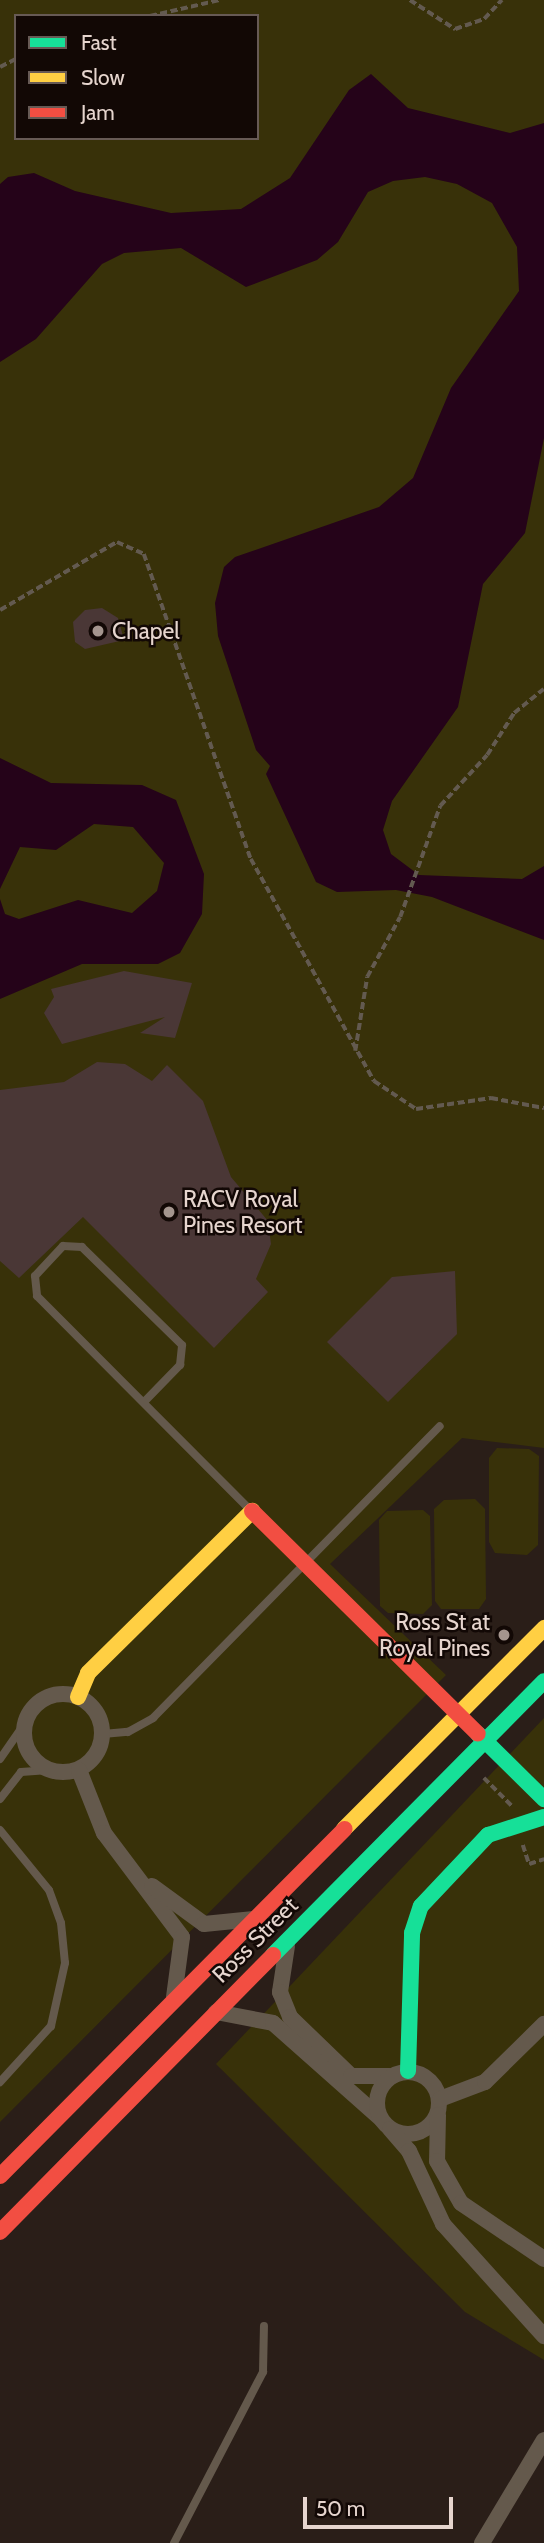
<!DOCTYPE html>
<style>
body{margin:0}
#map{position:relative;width:544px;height:2543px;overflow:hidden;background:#2a1e18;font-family:Cabin,sans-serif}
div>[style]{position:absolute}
.green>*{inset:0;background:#383109}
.water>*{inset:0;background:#250319}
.building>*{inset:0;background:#4a3736}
.path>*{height:3.5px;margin-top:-1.75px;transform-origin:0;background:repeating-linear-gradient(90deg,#635a50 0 7px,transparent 0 10.5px)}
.lane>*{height:8px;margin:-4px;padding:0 4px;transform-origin:4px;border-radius:4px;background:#64594c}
.street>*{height:16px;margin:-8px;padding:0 8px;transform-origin:8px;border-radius:8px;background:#64594c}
.street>.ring{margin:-8px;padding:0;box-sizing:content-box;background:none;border:16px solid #64594c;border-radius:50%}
.fast>*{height:16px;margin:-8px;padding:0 8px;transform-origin:8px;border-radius:8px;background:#16e098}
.slow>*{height:16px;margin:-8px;padding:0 8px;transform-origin:8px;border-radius:8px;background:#ffcf43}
.jam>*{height:16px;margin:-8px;padding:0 8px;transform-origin:8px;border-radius:8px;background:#f24e42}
.fast-bridge>*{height:16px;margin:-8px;padding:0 8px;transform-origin:8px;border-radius:8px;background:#16e098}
.jam-bridge>*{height:16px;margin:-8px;padding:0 8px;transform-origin:8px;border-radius:8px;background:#f24e42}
.dots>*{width:19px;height:19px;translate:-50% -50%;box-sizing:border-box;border:4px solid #120805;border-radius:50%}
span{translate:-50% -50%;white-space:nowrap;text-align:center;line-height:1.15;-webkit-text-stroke:5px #120805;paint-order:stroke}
.poi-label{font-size:23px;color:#e6d5ce}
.left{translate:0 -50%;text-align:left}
.right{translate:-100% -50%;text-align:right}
.street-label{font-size:23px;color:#e6d5ce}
.legend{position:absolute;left:14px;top:14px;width:245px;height:126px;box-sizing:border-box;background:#120805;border:2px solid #675a55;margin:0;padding:9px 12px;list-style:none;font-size:21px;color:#e6d5ce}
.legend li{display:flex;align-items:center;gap:14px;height:35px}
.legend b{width:35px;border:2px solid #675a55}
.scale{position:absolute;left:303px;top:2497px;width:150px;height:32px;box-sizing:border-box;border:4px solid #e6d5ce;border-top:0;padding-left:9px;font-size:21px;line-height:24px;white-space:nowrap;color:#e6d5ce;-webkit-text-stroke:5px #120805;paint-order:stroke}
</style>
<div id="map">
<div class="green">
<div style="clip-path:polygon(evenodd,0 0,544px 0,544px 1448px,462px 1438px,330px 1564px,446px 1675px,0 2122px,0 0,16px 16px,257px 16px,257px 138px,16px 138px,16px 16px)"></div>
<div style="clip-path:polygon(497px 1448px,529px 1449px,539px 1456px,538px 1545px,527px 1555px,495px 1553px,489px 1542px,489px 1458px)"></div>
<div style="clip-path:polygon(475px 1499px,485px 1509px,486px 1599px,479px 1609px,441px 1609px,435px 1601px,434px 1509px,444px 1500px)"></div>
<div style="clip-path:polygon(423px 1510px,430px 1516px,432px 1605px,423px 1614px,388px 1613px,380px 1606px,379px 1520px,387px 1511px)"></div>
<div style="clip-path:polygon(544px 1718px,544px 2360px,465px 2312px,216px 2064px)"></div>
</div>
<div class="water">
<div style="clip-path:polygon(371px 74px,408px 108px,510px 133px,544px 123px,544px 438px,525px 533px,483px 584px,458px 707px,392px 801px,383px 830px,391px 854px,419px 875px,522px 879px,544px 866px,544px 940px,432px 897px,396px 890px,337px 892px,316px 882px,266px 774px,270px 766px,256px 750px,218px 636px,215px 603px,224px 567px,235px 557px,379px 507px,413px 478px,451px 388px,519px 291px,517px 247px,492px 203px,457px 184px,425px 177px,393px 181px,368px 192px,338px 242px,317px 260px,246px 287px,181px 248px,124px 253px,102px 264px,36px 339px,0 362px,0 184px,8px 177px,34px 173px,75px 191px,171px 213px,241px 209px,290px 178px,349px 90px)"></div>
<div style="clip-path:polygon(0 758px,51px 783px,142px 785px,176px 800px,204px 874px,202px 914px,180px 953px,158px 964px,82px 964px,0 999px,0 899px,5px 914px,19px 919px,78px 900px,132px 913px,157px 891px,164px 863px,133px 827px,94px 824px,56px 850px,20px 847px,0 889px)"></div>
</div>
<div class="building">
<div style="clip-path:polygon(102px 608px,118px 618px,124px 640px,85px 649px,75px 642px,73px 622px,85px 610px)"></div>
<div style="clip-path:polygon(124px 971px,192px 983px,175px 1038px,140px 1033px,165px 1017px,62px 1044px,44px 1013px,54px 997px,51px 989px)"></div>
<div style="clip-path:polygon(97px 1062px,125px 1064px,152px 1081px,167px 1065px,203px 1101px,231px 1177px,268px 1221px,271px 1244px,256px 1279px,268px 1292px,214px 1348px,83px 1217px,19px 1278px,0 1261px,0 1090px,64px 1082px)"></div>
<div style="clip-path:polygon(455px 1271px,457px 1334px,388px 1402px,327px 1342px,392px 1277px)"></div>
</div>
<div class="path">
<div style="left:410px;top:0;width:54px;rotate:32.8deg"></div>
<div style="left:455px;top:29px;width:31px;rotate:-19deg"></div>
<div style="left:484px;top:19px;width:26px;rotate:-47deg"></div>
<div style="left:150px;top:16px;width:72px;rotate:-12.9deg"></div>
<div style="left:0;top:67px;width:18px;rotate:-27deg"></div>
<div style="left:0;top:610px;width:135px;rotate:-30.2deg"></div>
<div style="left:117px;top:542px;width:30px;rotate:24deg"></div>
<div style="left:144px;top:554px;width:323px;rotate:70.7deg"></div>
<div style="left:251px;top:859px;width:254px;rotate:61deg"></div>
<div style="left:374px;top:1081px;width:50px;rotate:33.7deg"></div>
<div style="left:416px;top:1109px;width:76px;rotate:-8.3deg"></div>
<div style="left:491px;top:1098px;width:54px;rotate:10.7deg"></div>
<div style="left:355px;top:1051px;width:75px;rotate:-80.8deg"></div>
<div style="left:367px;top:977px;width:68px;rotate:-61.2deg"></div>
<div style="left:400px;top:917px;width:118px;rotate:-70.2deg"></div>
<div style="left:440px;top:806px;width:69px;rotate:-47.3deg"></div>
<div style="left:487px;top:755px;width:50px;rotate:-57.3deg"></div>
<div style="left:514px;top:713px;width:38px;rotate:-39deg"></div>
<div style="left:484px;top:1778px;width:40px;rotate:45deg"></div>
<div style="left:523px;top:1845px;width:20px;rotate:72deg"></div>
<div style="left:529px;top:1864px;width:16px;rotate:-18deg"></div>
</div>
<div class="lane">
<div style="left:144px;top:1402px;width:52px;rotate:-45.8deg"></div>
<div style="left:180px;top:1365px;width:20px;rotate:-84deg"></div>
<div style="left:182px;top:1345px;width:140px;rotate:-135.6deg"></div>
<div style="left:82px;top:1247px;width:19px;rotate:-177deg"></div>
<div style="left:63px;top:1246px;width:41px;rotate:133deg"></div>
<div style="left:35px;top:1276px;width:20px;rotate:84deg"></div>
<div style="left:37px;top:1296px;width:303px;rotate:45.1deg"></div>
<div style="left:103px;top:1734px;width:25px;rotate:-5deg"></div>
<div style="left:128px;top:1732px;width:29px;rotate:-29deg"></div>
<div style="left:153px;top:1718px;width:409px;rotate:-45.5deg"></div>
<div style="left:0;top:1759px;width:44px;rotate:-55.2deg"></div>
<div style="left:0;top:1799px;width:34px;rotate:-52deg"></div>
<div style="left:21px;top:1772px;width:28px;rotate:-4deg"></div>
<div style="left:0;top:1830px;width:77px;rotate:50.8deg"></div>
<div style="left:49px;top:1890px;width:35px;rotate:70deg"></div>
<div style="left:61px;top:1923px;width:40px;rotate:84.3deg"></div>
<div style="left:65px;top:1963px;width:65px;rotate:102.5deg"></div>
<div style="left:51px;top:2026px;width:76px;rotate:132.3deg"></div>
<div style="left:174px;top:2543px;width:193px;rotate:-62.5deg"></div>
<div style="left:263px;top:2372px;width:46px;rotate:-88.8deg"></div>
</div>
<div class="street">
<div class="ring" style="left:24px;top:1694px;width:62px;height:62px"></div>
<div style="left:79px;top:1770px;width:68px;rotate:68.4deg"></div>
<div style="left:104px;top:1833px;width:130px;rotate:53.1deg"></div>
<div style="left:182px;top:1937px;width:61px;rotate:97.6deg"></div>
<div style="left:152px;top:1886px;width:64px;rotate:36.2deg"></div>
<div style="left:204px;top:1924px;width:50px;rotate:-5.7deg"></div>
<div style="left:287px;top:1946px;width:47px;rotate:98.7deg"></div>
<div style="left:280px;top:1992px;width:27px;rotate:68deg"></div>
<div style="left:290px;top:2017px;width:85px;rotate:44deg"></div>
<div style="left:351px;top:2076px;width:41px"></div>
<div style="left:216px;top:2012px;width:58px;rotate:10.9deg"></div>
<div style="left:273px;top:2023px;width:144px;rotate:41.6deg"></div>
<div class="ring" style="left:377px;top:2072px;width:46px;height:46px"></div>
<div style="left:440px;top:2099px;width:48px;rotate:-20.7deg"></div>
<div style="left:485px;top:2082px;width:83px;rotate:-44.5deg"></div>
<div style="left:438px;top:2115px;width:46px;rotate:91.2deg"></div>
<div style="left:437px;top:2161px;width:48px;rotate:60.3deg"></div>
<div style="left:461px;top:2203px;width:100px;rotate:34deg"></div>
<div style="left:390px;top:2129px;width:29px;rotate:49deg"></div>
<div style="left:409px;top:2151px;width:81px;rotate:65deg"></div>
<div style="left:443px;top:2224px;width:151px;rotate:48deg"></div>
<div style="left:482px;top:2543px;width:120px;rotate:-59deg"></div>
</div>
<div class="fast">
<div style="left:273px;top:1955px;width:385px;rotate:-45.3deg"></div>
<div style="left:408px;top:2071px;width:138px;rotate:-88.3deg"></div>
<div style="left:412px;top:1933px;width:28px;rotate:-72deg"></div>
<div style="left:421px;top:1906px;width:98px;rotate:-46.7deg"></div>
<div style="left:488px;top:1835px;width:59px;rotate:-17.8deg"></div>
</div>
<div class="slow">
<div style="left:78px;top:1697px;width:26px;rotate:-67deg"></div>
<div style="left:88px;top:1673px;width:231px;rotate:-44.6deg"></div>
<div style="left:344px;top:1829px;width:284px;rotate:-45.1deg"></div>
</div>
<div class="jam">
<div style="left:0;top:2176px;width:489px;rotate:-45.2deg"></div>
<div style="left:0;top:2232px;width:389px;rotate:-45.4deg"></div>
</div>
<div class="fast-bridge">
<div style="left:478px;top:1734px;width:93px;rotate:44.6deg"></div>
</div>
<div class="jam-bridge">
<div style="left:252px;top:1511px;width:317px;rotate:44.6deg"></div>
</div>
<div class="dots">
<div style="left:98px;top:631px;background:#a4958e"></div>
<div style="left:169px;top:1212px;background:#a4958e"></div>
<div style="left:504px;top:1635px;background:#a4958e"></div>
</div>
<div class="poi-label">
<span class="left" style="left:112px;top:631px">Chapel</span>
<span class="left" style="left:183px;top:1212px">RACV Royal<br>Pines Resort</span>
<span class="right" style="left:490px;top:1635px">Ross St at<br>Royal Pines</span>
</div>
<div class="street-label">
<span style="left:255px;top:1940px;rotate:-45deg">Ross Street</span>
</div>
<ul class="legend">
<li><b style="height:9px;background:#16e098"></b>Fast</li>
<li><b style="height:9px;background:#ffcf43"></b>Slow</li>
<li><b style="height:9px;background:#f24e42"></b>Jam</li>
</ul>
<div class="scale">50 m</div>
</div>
